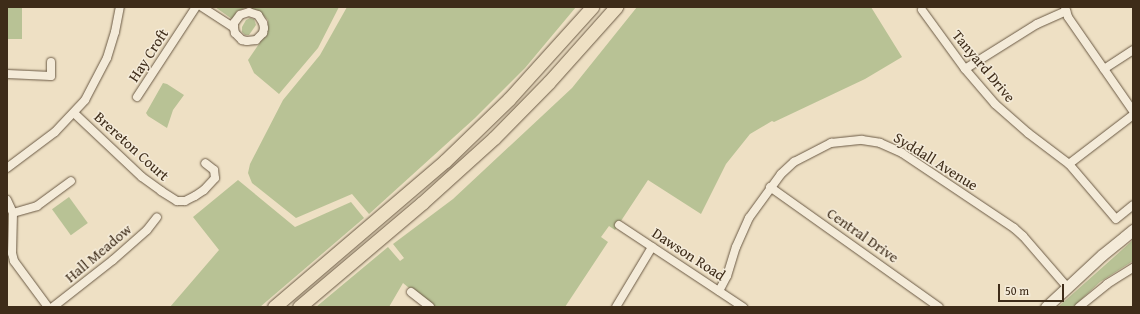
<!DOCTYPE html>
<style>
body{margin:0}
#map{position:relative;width:1140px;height:314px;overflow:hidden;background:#eee0c4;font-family:"Gentium Book Plus",serif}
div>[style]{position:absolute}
.green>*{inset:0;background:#b8c295;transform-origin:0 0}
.roads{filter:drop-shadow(0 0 1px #6a5944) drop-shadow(0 0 1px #6a5944)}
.minor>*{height:8px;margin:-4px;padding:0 4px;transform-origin:4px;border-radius:4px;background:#f4ebd9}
.secondary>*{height:11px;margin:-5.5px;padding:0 5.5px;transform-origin:5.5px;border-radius:5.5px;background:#f4ebd9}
.trunk>*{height:13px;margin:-6.5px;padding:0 6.5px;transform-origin:6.5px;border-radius:6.5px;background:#eee0c4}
span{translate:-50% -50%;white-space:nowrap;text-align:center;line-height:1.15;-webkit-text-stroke:3px #f4ebd9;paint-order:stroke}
.street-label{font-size:15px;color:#3e2c19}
.frame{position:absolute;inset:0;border:8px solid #3e2c19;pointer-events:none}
.scale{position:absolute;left:998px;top:284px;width:66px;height:18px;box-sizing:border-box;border:2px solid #3e2c19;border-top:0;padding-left:5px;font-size:12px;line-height:14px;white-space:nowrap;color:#3e2c19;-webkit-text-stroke:3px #f4ebd9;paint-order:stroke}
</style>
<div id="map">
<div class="green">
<div style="left:7px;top:7px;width:15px;height:32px"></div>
<div style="clip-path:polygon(215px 7px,339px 7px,318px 48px,279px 94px,254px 73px,248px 60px,267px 32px,268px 20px,258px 10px,245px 8px,237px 11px,232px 19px)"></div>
<div style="clip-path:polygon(347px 7px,576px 7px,525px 68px,475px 118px,369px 214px,352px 194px,296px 218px,252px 183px,248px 173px,250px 164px,283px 100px,320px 55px)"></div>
<div style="clip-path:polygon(637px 7px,871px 7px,902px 57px,865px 79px,774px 122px,772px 121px,750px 134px,726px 164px,701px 214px,648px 180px,615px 230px,609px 226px,601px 237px,608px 242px,565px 307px,432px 307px,403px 283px,389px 307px,316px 307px,388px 247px,400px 261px,404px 258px,393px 244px,453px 199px,572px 88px)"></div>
<div style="clip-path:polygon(250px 18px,254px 19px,256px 25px,249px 35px,245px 35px,242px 32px,242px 27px,246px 20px)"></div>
<div style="clip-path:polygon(163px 83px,167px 84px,184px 95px,173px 110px,167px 128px,148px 116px,146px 113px)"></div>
<div style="clip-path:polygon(238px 180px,295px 227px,351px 202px,364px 218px,260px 307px,170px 307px,219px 250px,193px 217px)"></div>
<div style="left:69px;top:197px;width:32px;height:21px;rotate:54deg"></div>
<div style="clip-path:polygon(1133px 240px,1133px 261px,1100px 282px,1073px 307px,1058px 307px)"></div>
</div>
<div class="roads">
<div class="minor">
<div style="left:202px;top:7px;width:38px;rotate:33deg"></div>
<div style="left:234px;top:28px;width:5px;rotate:79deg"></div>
<div style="left:235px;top:33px;width:10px;rotate:45deg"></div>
<div style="left:242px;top:40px;width:5px;rotate:11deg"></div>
<div style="left:247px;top:41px;width:9px;rotate:-6deg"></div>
<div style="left:256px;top:40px;width:10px;rotate:-45deg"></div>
<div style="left:263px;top:33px;width:5px;rotate:-79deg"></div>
<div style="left:264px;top:28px;width:5px;rotate:-101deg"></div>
<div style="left:263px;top:23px;width:9px;rotate:-122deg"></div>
<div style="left:258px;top:15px;width:9px;rotate:-162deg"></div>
<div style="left:249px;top:12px;width:9px;rotate:162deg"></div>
<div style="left:240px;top:15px;width:10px;rotate:127deg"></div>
<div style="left:234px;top:23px;width:5px;rotate:90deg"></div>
<div style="left:1065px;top:7px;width:10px;rotate:73deg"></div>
<div style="left:1068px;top:17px;width:114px;rotate:55.3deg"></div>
<div style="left:922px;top:10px;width:73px;rotate:53.9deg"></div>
<div style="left:965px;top:69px;width:46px;rotate:49.4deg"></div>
<div style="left:995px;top:104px;width:44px;rotate:41.3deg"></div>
<div style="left:1028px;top:133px;width:51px;rotate:37.1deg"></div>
<div style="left:1069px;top:164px;width:72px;rotate:49.5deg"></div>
<div style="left:1116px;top:219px;width:22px;rotate:-39deg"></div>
<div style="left:965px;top:69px;width:85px;rotate:-32deg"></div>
<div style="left:1037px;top:24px;width:32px;rotate:-24deg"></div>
<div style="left:1104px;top:69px;width:35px;rotate:-33deg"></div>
<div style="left:7px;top:74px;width:44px;rotate:2.6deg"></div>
<div style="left:51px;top:76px;width:14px;rotate:-90deg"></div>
<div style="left:137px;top:97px;width:108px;rotate:-56.8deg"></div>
<div style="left:74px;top:113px;width:93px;rotate:43.3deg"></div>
<div style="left:142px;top:177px;width:24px;rotate:36deg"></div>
<div style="left:161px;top:191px;width:19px;rotate:32deg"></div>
<div style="left:177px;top:201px;width:8px"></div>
<div style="left:185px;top:201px;width:11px;rotate:-27deg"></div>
<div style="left:195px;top:196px;width:11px;rotate:-34deg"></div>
<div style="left:204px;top:190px;width:16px;rotate:-47deg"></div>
<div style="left:215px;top:178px;width:8px;rotate:-97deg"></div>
<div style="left:214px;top:170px;width:11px;rotate:-142deg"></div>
<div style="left:1069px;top:164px;width:81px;rotate:-37.4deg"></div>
<div style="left:7px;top:168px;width:60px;rotate:-36.9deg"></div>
<div style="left:55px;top:132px;width:44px;rotate:-46.8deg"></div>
<div style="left:85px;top:100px;width:47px;rotate:-62.4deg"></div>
<div style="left:107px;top:58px;width:27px;rotate:-73deg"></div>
<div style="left:115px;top:32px;width:25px;rotate:-79deg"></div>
<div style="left:770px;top:187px;width:207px;rotate:35.4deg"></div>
<div style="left:7px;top:200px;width:14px;rotate:65deg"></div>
<div style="left:13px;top:213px;width:40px;rotate:91.4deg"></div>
<div style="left:12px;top:253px;width:8px;rotate:76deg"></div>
<div style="left:14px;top:261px;width:57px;rotate:53.5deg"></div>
<div style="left:13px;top:213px;width:25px;rotate:-16deg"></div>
<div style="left:37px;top:206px;width:42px;rotate:-36.3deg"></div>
<div style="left:619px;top:225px;width:149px;rotate:33.5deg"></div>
<div style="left:719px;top:291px;width:17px;rotate:-62deg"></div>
<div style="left:727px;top:276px;width:30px;rotate:-73deg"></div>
<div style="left:736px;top:247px;width:32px;rotate:-66deg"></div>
<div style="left:749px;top:218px;width:54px;rotate:-54deg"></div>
<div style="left:781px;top:174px;width:18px;rotate:-43deg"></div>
<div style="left:794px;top:162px;width:42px;rotate:-27.2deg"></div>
<div style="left:831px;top:143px;width:31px;rotate:-6deg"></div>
<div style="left:862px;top:140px;width:18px;rotate:9deg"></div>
<div style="left:880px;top:143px;width:24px;rotate:24deg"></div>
<div style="left:902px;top:153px;width:135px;rotate:33.8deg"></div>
<div style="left:1014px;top:228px;width:12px;rotate:42deg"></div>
<div style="left:1023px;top:236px;width:67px;rotate:49.2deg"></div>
<div style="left:411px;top:292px;width:24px;rotate:38deg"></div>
<div style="left:53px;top:307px;width:76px;rotate:-38.1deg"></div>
<div style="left:113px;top:260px;width:45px;rotate:-41.4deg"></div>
<div style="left:147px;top:230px;width:16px;rotate:-52deg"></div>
<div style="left:616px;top:307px;width:70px;rotate:-59deg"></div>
<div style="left:1079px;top:307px;width:36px;rotate:-39deg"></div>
<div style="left:1107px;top:284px;width:31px;rotate:-32deg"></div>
</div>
<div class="secondary">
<div style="left:1046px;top:307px;width:76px;rotate:-42.9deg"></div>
<div style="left:1102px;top:255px;width:40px;rotate:-39deg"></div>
</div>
<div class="trunk">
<div style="left:274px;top:307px;width:225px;rotate:-40.5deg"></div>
<div style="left:445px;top:161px;width:89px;rotate:-44.1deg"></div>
<div style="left:509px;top:99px;width:124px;rotate:-47.9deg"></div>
<div style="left:299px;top:307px;width:161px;rotate:-40.2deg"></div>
<div style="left:422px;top:203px;width:97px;rotate:-42.1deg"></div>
<div style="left:494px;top:138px;width:78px;rotate:-45.5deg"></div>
<div style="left:549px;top:82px;width:101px;rotate:-48.2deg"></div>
</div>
</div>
<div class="street-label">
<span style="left:148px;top:55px;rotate:-57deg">Hay Croft</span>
<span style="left:984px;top:66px;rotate:50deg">Tanyard Drive</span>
<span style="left:132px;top:146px;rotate:42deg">Brereton Court</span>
<span style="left:936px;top:161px;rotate:32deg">Syddall Avenue</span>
<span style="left:863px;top:235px;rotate:35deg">Central Drive</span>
<span style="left:98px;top:253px;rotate:-40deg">Hall Meadow</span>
<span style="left:689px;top:254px;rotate:33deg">Dawson Road</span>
</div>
<div class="frame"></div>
<div class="scale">50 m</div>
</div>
